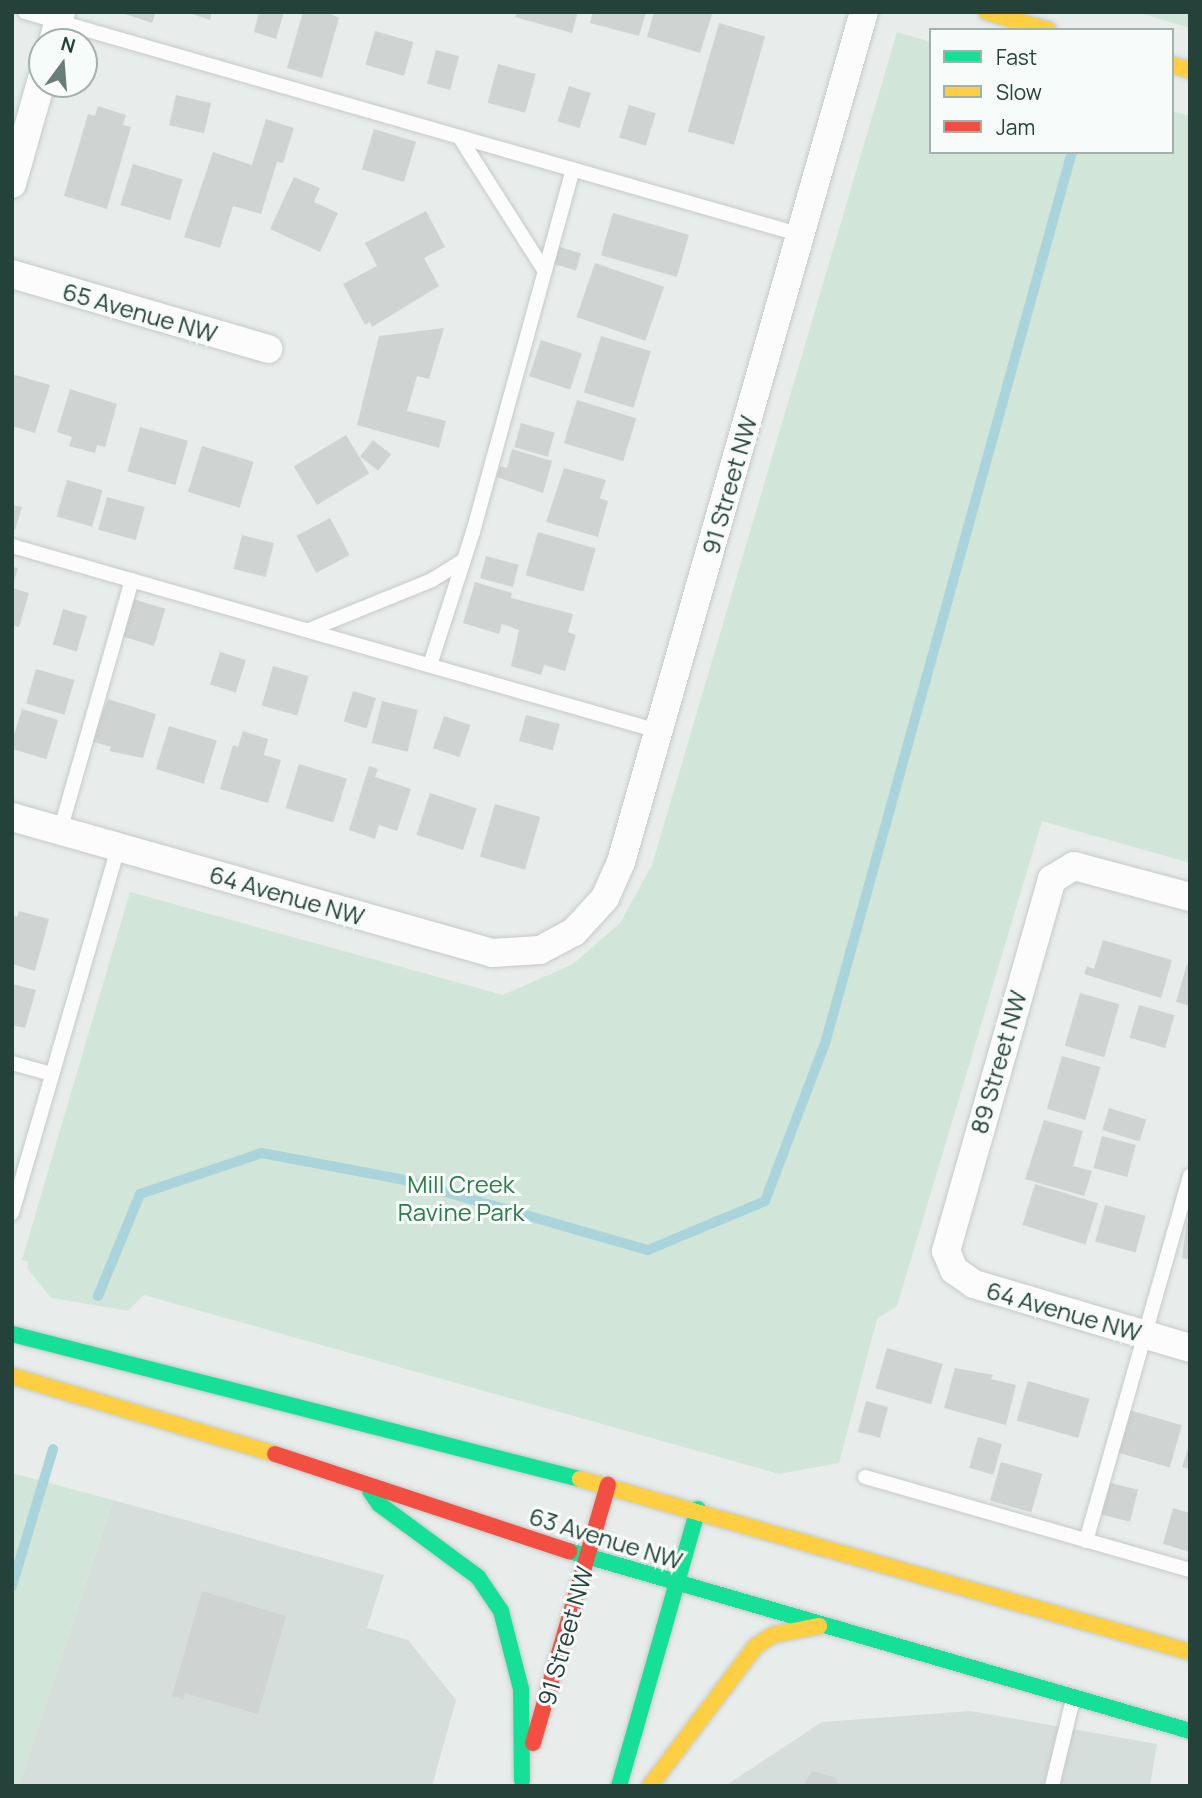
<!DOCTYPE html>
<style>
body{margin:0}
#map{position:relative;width:1202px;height:1798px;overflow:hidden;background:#e8edeb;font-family:Manrope,sans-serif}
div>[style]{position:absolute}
.built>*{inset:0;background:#d6dedb}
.green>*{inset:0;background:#d1e6d8}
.stream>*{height:10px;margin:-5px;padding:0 5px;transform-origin:5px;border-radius:5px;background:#a9d4db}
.building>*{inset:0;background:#cfd4d2;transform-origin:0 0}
.roads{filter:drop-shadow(0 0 2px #c5cac8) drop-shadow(0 0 2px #c5cac8)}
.lane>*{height:14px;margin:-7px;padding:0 7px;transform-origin:7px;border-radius:7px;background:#fcfcfc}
.street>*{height:28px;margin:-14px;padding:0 14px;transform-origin:14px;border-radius:14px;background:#fcfcfc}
.fast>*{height:16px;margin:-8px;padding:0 8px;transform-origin:8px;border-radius:8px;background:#16e098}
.slow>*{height:16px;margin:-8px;padding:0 8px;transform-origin:8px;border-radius:8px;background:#ffcf43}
.jam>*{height:16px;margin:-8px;padding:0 8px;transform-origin:8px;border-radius:8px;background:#f24e42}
span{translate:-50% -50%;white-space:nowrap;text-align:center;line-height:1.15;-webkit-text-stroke:6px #f7fbf9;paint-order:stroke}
.street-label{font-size:24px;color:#24423a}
.park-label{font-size:24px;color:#2d7a4b}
.frame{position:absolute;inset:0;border:14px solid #24423a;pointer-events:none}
.legend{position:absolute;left:929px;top:28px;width:245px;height:126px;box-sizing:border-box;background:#f7fbf9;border:2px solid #a3b1ad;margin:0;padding:9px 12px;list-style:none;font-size:21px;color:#24423a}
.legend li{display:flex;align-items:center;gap:14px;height:35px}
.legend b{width:35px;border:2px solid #a3b1ad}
.north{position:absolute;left:28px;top:28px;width:70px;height:70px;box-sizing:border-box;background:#f7fbf9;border:2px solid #a3b1ad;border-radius:50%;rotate:16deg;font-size:19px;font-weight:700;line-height:28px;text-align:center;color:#24423a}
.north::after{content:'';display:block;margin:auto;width:24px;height:32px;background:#697e78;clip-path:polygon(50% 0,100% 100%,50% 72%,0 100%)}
</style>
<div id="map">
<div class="built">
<div style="clip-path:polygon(113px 1500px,384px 1575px,367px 1628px,408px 1640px,456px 1700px,432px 1786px,19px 1786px)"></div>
<div style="clip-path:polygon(971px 1711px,1157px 1744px,1150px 1786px,725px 1786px,822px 1722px)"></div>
</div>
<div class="green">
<div style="clip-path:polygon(1136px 12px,1190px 12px,1190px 28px)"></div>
<div style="clip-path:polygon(897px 32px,931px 42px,931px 152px,1172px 152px,1172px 111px,1190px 116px,1190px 863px,1042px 821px,897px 1306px,877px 1319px,839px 1463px,779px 1474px,144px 1295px,128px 1311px,51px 1298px,27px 1268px,28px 1262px,22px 1260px,130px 892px,503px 995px,573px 964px,620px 923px,652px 865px)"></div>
<div style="clip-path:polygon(12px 1473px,113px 1500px,19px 1786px,12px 1786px)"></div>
</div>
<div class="stream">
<div style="left:98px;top:1296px;width:110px;rotate:-67.6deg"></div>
<div style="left:140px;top:1194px;width:129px;rotate:-18.6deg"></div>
<div style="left:262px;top:1153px;width:140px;rotate:10.7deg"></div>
<div style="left:400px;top:1179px;width:258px;rotate:16deg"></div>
<div style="left:648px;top:1250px;width:127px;rotate:-22.7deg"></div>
<div style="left:765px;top:1201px;width:172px;rotate:-69.2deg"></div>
<div style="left:826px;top:1040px;width:921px;rotate:-74.52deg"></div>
<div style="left:12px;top:1586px;width:143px;rotate:-73.3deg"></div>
</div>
<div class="building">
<div style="clip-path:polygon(119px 12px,156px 12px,152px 23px)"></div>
<div style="clip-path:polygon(186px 12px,212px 12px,210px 20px)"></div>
<div style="clip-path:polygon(259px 12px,284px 12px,276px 39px,254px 32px)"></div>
<div style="clip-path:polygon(303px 12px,327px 12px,339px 18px,322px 78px,287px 68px)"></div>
<div style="clip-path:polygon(517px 12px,578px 12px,572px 33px,515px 17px)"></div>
<div style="clip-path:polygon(593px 12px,646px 12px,639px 36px,590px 23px)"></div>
<div style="clip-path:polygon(654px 12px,712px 14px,700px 53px,647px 37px)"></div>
<div style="left:719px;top:23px;width:48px;height:113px;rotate:16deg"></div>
<div style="left:375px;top:31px;width:40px;height:35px;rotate:16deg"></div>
<div style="left:436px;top:50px;width:24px;height:35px;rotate:15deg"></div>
<div style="left:498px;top:64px;width:39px;height:40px;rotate:15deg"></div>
<div style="left:569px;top:86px;width:23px;height:37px;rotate:18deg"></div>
<div style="left:176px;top:95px;width:36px;height:31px;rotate:13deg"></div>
<div style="left:629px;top:105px;width:28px;height:34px;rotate:17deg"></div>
<div style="clip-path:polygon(98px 106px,126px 115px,123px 125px,131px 127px,107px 209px,64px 196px,88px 114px,95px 116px)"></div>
<div style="clip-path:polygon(266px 119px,294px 128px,283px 163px,277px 162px,261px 214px,233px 206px,220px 248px,184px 237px,213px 152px,252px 165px)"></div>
<div style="left:374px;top:129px;width:44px;height:42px;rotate:17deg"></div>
<div style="left:133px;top:164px;width:52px;height:43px;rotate:17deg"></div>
<div style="clip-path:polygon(294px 177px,320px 188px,314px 202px,338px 213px,320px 252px,270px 229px)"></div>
<div style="clip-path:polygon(426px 211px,445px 247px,424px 258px,439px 286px,372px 327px,370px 322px,365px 325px,343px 284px,377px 266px,365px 243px)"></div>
<div style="left:613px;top:213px;width:79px;height:44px;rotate:16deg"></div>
<div style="left:556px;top:246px;width:26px;height:18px;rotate:16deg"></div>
<div style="left:595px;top:263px;width:73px;height:57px;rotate:19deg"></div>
<div style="clip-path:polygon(444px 328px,429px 379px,417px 376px,407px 411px,446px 421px,439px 448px,357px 425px,379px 336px)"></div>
<div style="left:601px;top:336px;width:52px;height:59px;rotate:17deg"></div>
<div style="left:541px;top:340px;width:43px;height:38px;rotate:18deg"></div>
<div style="clip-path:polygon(12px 374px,50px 385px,35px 433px,12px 426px)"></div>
<div style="clip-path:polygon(70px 389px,117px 404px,105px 447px,97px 445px,95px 453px,69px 446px,72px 437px,57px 432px)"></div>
<div style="left:577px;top:400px;width:62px;height:45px;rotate:17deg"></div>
<div style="left:521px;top:423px;width:35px;height:25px;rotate:16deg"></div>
<div style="left:140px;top:427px;width:50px;height:46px;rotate:16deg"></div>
<div style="left:346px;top:435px;width:45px;height:61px;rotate:59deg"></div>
<div style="left:373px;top:440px;width:23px;height:21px;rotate:38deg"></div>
<div style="left:202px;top:446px;width:54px;height:48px;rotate:17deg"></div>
<div style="clip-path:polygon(512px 449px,552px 461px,543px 493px,497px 477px,500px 466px,507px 468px)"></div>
<div style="clip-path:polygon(564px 468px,606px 480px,600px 498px,608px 501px,598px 537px,546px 522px)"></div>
<div style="left:67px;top:480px;width:37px;height:38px;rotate:16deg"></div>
<div style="left:107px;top:497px;width:39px;height:34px;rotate:15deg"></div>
<div style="clip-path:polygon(12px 505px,22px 507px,15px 530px,12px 530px)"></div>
<div style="left:330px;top:518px;width:42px;height:38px;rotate:62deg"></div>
<div style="left:538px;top:532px;width:60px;height:45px;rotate:16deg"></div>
<div style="left:242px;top:535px;width:33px;height:35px;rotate:14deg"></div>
<div style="left:486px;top:556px;width:34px;height:23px;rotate:15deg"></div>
<div style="clip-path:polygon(12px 567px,18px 568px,13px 585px,12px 585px)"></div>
<div style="clip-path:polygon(475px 582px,512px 593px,511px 598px,573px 614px,568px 632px,576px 635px,565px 671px,544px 665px,541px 675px,511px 666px,519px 630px,502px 624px,499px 634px,463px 623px)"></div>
<div style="clip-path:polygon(12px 588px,29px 593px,19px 627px,12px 625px)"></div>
<div style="left:130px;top:598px;width:37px;height:39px;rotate:17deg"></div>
<div style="left:63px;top:609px;width:25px;height:37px;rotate:16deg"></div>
<div style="left:220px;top:652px;width:27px;height:34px;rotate:17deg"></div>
<div style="left:273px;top:666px;width:37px;height:41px;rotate:16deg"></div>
<div style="left:36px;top:669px;width:40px;height:36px;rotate:16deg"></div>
<div style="left:353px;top:691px;width:24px;height:32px;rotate:17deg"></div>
<div style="clip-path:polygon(108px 699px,156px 714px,143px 758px,109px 751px,111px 747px,91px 741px)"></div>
<div style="left:382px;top:701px;width:37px;height:43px;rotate:14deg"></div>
<div style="left:22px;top:709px;width:38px;height:41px;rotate:17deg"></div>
<div style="left:526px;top:715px;width:35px;height:27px;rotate:15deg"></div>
<div style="left:444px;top:716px;width:28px;height:34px;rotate:19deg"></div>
<div style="left:169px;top:726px;width:50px;height:45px;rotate:17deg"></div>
<div style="clip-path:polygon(243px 731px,268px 739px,264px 755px,281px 760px,268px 803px,220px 789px,233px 745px,238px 747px)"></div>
<div style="left:299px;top:764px;width:50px;height:46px;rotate:17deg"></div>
<div style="clip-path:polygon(369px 766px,378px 769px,375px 777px,411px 789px,397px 831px,379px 825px,375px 839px,349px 830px)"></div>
<div style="left:430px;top:793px;width:49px;height:44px;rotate:18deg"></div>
<div style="left:495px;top:804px;width:47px;height:55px;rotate:16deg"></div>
<div style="clip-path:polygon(19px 911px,49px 919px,35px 971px,12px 964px,12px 915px,17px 917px)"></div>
<div style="clip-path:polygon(1103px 940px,1172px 960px,1161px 998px,1084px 974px,1087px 966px,1094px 969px)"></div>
<div style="clip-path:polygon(1187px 964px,1190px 965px,1190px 1006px,1176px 1002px)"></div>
<div style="clip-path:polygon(12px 984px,36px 990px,25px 1028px,12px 1025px)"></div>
<div style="left:1080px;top:993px;width:41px;height:55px;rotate:16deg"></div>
<div style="left:1139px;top:1005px;width:37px;height:34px;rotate:16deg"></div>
<div style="left:1062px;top:1056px;width:40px;height:55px;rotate:16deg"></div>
<div style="left:1109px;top:1108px;width:39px;height:23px;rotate:17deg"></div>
<div style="clip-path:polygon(1044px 1120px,1083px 1131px,1073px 1166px,1092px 1171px,1084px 1196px,1025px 1179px)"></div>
<div style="left:1102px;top:1136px;width:35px;height:33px;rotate:15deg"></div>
<div style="left:1035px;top:1184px;width:66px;height:43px;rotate:17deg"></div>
<div style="left:1105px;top:1205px;width:42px;height:38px;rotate:15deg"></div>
<div style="clip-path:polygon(1187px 1221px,1190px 1222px,1190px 1260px,1182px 1258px)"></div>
<div style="left:887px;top:1348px;width:58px;height:42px;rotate:16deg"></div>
<div style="clip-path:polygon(955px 1368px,993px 1375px,991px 1379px,1016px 1385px,1006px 1425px,944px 1408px)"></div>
<div style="left:1028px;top:1381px;width:64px;height:41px;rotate:16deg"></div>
<div style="left:866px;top:1401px;width:23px;height:32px;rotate:15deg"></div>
<div style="left:1129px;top:1410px;width:55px;height:44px;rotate:16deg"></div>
<div style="left:978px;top:1437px;width:25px;height:32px;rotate:16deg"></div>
<div style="clip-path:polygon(1190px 1443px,1190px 1469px,1182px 1467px)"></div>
<div style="left:1001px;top:1462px;width:43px;height:40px;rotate:16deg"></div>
<div style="left:1107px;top:1482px;width:32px;height:33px;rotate:14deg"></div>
<div style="clip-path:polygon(1173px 1508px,1190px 1513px,1190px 1552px,1163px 1544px)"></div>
<div style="clip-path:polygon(202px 1591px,286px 1616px,258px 1714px,185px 1693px,183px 1699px,172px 1696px)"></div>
<div style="clip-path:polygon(812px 1771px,837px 1778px,836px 1782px,845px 1786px,803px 1786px)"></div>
</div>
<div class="roads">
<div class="lane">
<div style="left:25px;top:12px;width:807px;rotate:16.03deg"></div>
<div style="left:460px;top:138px;width:156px;rotate:57.5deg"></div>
<div style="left:12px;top:546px;width:672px;rotate:15.98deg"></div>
<div style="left:309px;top:630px;width:133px;rotate:-22.1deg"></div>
<div style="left:432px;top:580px;width:34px;rotate:-32deg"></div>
<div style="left:430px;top:665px;width:140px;rotate:-72.1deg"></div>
<div style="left:473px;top:532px;width:376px;rotate:-74.6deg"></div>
<div style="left:60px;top:831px;width:261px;rotate:-74deg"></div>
<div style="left:12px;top:1063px;width:41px;rotate:15.4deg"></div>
<div style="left:12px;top:1213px;width:381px;rotate:-73.8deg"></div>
<div style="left:865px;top:1477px;width:338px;rotate:16deg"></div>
<div style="left:1086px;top:1541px;width:380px;rotate:-74.1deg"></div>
<div style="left:1052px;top:1786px;width:89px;rotate:-76.4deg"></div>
</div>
<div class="street">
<div style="left:53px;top:42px;width:31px;rotate:-75deg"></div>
<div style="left:12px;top:184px;width:109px;rotate:-74.1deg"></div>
<div style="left:12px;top:274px;width:267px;rotate:16.3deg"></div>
<div style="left:12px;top:817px;width:499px;rotate:15.8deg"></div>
<div style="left:492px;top:953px;width:48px;rotate:-3.6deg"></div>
<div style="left:540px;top:950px;width:38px;rotate:-28deg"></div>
<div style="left:574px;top:932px;width:46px;rotate:-47.6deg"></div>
<div style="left:605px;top:898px;width:39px;rotate:-66deg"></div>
<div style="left:621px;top:862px;width:884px;rotate:-74.05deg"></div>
<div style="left:1190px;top:897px;width:120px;rotate:-165deg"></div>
<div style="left:1074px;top:866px;width:26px;rotate:149deg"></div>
<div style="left:1052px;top:879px;width:387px;rotate:105.9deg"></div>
<div style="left:946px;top:1251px;width:21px;rotate:67deg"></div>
<div style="left:954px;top:1270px;width:24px;rotate:35deg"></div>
<div style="left:974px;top:1284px;width:225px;rotate:16.5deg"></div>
</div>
<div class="fast">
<div style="left:12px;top:1334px;width:586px;rotate:14.32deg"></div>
<div style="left:370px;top:1491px;width:16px;rotate:55deg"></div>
<div style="left:379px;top:1504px;width:123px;rotate:36.4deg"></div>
<div style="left:478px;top:1577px;width:41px;rotate:55.9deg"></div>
<div style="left:501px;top:1611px;width:81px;rotate:75.6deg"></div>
<div style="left:521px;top:1689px;width:91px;rotate:89.4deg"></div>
<div style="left:569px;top:1551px;width:647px;rotate:16.16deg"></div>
<div style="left:619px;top:1786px;width:288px;rotate:-74.1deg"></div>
</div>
<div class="slow">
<div style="left:987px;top:12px;width:64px;rotate:16.4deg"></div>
<div style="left:1172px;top:65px;width:19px;rotate:16deg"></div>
<div style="left:12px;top:1376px;width:274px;rotate:16.5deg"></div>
<div style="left:580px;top:1479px;width:634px;rotate:15.83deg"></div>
<div style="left:650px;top:1786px;width:176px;rotate:-52.9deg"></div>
<div style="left:756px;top:1646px;width:20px;rotate:-33deg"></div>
<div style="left:773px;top:1635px;width:47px;rotate:-11.1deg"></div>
</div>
<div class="jam">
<div style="left:275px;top:1454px;width:310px;rotate:18.3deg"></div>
<div style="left:533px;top:1743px;width:269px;rotate:-73.8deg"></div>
</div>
</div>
<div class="street-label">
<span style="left:140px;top:312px;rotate:16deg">65 Avenue NW</span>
<span style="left:729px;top:485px;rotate:-74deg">91 Street NW</span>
<span style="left:287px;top:895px;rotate:16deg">64 Avenue NW</span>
<span style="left:998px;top:1062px;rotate:-74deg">89 Street NW</span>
<span style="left:1064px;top:1311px;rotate:16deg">64 Avenue NW</span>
<span style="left:606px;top:1538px;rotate:17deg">63 Avenue NW</span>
<span style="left:565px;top:1636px;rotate:-74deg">91 Street NW</span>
</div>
<div class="park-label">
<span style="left:461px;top:1198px">Mill Creek<br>Ravine Park</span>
</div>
<div class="frame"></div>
<ul class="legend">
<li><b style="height:9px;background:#16e098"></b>Fast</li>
<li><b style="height:9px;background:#ffcf43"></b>Slow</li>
<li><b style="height:9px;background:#f24e42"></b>Jam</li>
</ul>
<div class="north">N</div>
</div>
